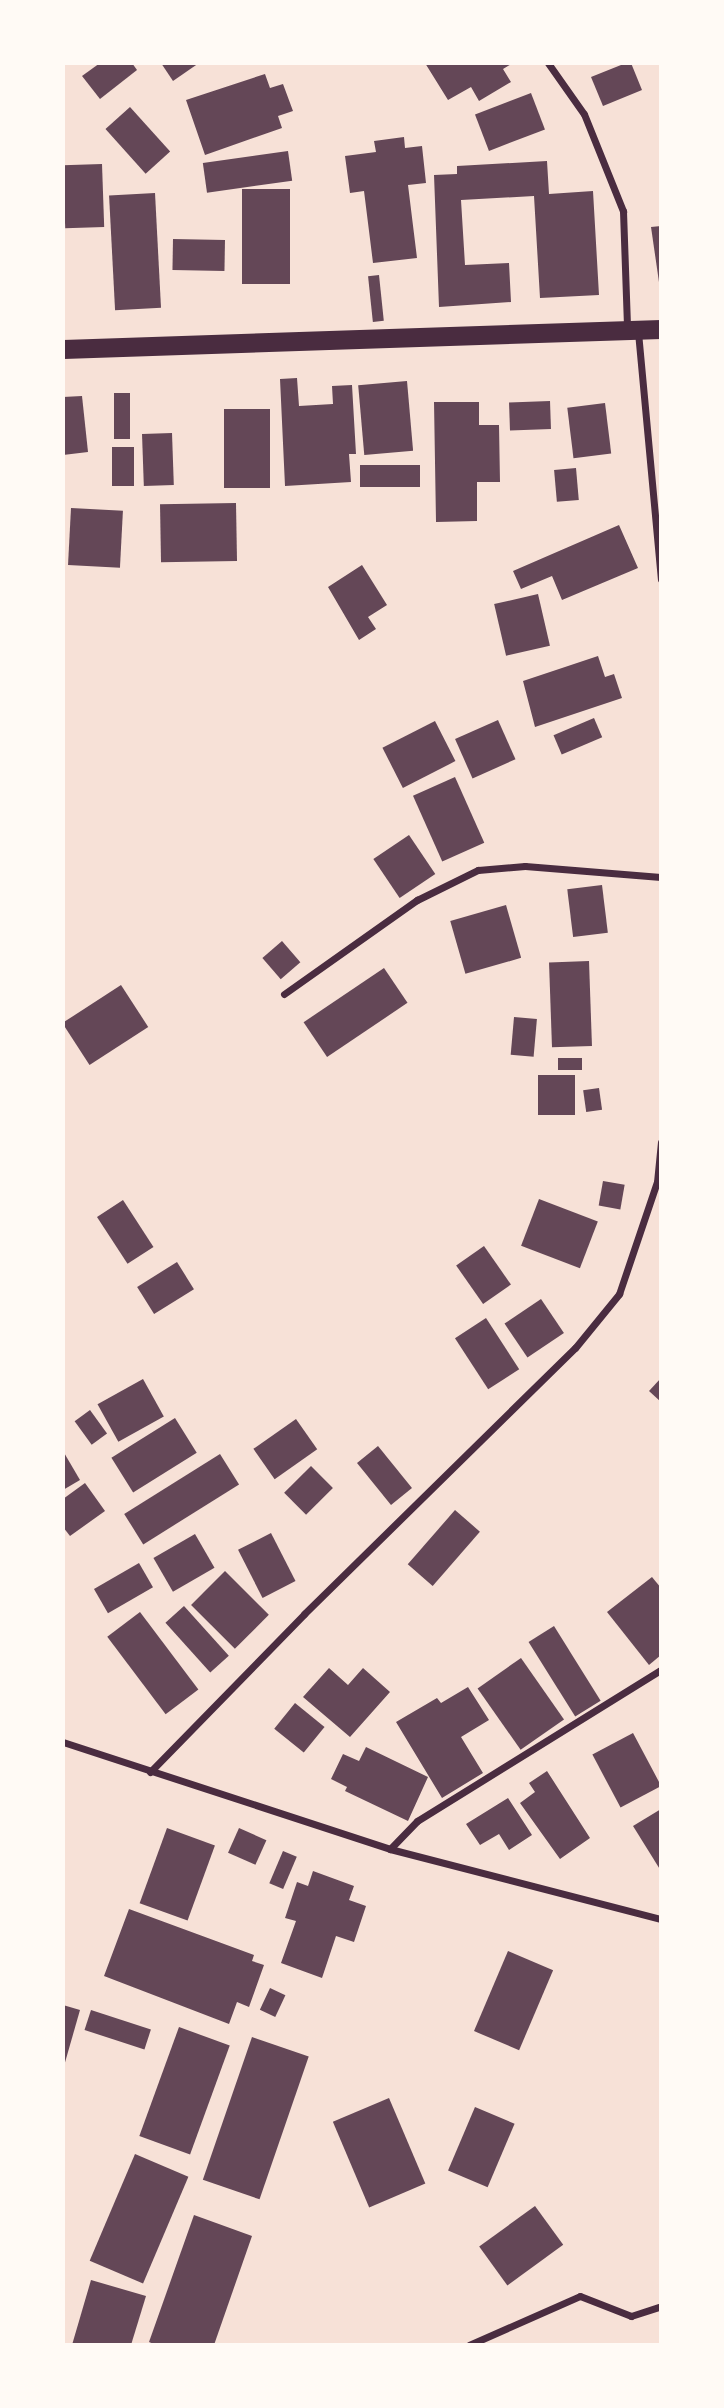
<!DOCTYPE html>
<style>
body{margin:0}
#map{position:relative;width:724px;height:2408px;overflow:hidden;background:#f7e1d7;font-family:"Sofia Sans Condensed",sans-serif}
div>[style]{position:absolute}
.building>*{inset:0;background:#644757;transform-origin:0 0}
.minor>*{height:7px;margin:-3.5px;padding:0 3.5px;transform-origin:3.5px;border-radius:3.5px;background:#4a2c40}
.trunk>*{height:19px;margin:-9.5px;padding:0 9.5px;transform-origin:9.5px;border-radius:9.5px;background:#4a2c40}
span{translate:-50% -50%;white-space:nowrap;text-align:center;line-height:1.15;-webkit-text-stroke:5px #fffaf5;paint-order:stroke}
.frame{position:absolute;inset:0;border:65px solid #fffaf5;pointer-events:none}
</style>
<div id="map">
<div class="building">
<div style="clip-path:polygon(100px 63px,132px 63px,137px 70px,100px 99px,82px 76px)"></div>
<div style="clip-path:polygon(161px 63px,199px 63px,173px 81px)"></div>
<div style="clip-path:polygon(425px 63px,513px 63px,503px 69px,511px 82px,479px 101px,471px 87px,448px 100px)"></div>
<div style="clip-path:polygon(626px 63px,631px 63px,642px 90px,603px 106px,591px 77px)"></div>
<div style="clip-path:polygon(265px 74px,270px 88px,283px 84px,293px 111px,278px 116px,282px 128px,205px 155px,186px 100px)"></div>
<div style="left:531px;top:93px;width:39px;height:60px;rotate:69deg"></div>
<div style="left:130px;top:107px;width:60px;height:33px;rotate:48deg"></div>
<div style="clip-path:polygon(404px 137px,405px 148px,422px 146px,426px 183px,408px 185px,417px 258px,373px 263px,364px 191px,350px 193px,345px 156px,376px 152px,374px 141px)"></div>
<div style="left:288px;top:151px;width:30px;height:86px;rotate:82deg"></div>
<div style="clip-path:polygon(547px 161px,549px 194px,593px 191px,599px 295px,540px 298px,534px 196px,461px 200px,465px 265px,509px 263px,511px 302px,439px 307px,434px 175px,457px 174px,457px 166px)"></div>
<div style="left:102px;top:164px;width:63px;height:39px;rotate:88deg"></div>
<div style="left:242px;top:189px;width:48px;height:95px"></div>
<div style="left:155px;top:193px;width:115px;height:46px;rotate:87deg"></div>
<div style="clip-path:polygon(661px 226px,661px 282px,659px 282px,651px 227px)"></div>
<div style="left:173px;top:239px;width:52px;height:31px;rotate:1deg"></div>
<div style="left:379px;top:275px;width:46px;height:11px;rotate:84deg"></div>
<div style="clip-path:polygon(297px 378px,299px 406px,333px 404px,332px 386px,352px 385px,356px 454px,349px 454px,351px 482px,285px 486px,280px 379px)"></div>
<div style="left:407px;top:381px;width:70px;height:49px;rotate:85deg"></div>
<div style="left:114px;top:393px;width:16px;height:46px"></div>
<div style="clip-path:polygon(82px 396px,88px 452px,63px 455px,63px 397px)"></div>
<div style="left:550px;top:401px;width:28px;height:41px;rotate:88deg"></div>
<div style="clip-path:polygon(434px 402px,479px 402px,479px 425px,499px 425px,500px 482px,477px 482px,477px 521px,436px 522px)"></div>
<div style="left:605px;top:403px;width:51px;height:38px;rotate:83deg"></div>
<div style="left:224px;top:409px;width:46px;height:79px"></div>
<div style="left:172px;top:433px;width:52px;height:30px;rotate:88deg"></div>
<div style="left:134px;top:447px;width:39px;height:22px;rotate:90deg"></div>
<div style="left:360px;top:465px;width:60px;height:22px"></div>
<div style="left:576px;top:468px;width:32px;height:22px;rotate:85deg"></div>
<div style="left:236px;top:503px;width:58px;height:76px;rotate:89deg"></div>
<div style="left:71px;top:508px;width:52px;height:57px;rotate:3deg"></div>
<div style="clip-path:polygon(619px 525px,638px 568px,562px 600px,552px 576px,521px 589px,513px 571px)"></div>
<div style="clip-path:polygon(362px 565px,387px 605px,368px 617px,376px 629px,359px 640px,328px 587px)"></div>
<div style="left:538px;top:594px;width:53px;height:45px;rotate:77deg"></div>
<div style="clip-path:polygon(598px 656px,605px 677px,614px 674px,622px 698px,535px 727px,523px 681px)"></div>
<div style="left:594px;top:718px;width:21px;height:44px;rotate:67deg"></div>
<div style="left:498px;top:720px;width:43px;height:47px;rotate:66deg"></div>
<div style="left:435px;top:721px;width:45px;height:59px;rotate:63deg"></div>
<div style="left:455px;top:777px;width:72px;height:46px;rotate:66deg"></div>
<div style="left:409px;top:835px;width:47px;height:43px;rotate:56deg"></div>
<div style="left:602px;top:885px;width:48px;height:35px;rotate:83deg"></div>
<div style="left:506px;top:905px;width:55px;height:58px;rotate:74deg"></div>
<div style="left:282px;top:941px;width:28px;height:26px;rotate:49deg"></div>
<div style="left:589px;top:961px;width:85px;height:40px;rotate:88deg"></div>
<div style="left:384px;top:968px;width:42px;height:97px;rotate:56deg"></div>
<div style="left:121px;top:985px;width:50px;height:70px;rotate:57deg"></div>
<div style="left:514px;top:1017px;width:23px;height:38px;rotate:5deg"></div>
<div style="left:558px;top:1058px;width:24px;height:12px"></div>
<div style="left:575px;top:1075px;width:40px;height:37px;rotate:90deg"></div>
<div style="left:599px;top:1088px;width:22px;height:16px;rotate:82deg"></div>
<div style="left:603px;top:1181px;width:22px;height:25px;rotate:10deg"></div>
<div style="left:539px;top:1199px;width:63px;height:50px;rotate:21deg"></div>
<div style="left:123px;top:1200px;width:56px;height:31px;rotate:57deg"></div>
<div style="left:484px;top:1246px;width:47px;height:34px;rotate:55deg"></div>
<div style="left:177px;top:1262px;width:32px;height:47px;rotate:58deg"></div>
<div style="left:541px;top:1299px;width:41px;height:44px;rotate:56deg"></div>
<div style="left:486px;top:1318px;width:61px;height:37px;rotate:57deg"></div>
<div style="clip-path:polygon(661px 1378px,661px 1402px,649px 1391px)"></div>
<div style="left:143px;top:1379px;width:43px;height:52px;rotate:61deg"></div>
<div style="left:90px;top:1410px;width:29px;height:19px;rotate:54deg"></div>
<div style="left:175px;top:1418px;width:41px;height:75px;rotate:58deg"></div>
<div style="left:296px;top:1419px;width:37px;height:52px;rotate:55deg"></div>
<div style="left:378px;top:1446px;width:54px;height:27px;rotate:51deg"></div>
<div style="clip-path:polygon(63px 1451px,80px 1480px,63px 1490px)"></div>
<div style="left:220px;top:1454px;width:36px;height:113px;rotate:58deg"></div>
<div style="left:311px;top:1466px;width:31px;height:38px;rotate:45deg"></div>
<div style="clip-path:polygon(85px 1483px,105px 1511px,70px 1536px,63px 1527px,63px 1499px)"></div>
<div style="left:455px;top:1510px;width:33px;height:72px;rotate:41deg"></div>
<div style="left:271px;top:1533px;width:54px;height:37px;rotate:63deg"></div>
<div style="left:195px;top:1534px;width:39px;height:48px;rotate:60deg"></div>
<div style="left:139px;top:1563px;width:28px;height:52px;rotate:60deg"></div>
<div style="left:225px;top:1571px;width:62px;height:48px;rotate:45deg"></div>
<div style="clip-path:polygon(652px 1577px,661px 1588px,661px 1655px,649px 1665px,607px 1612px)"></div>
<div style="left:184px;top:1606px;width:67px;height:25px;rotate:48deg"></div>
<div style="left:140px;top:1612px;width:97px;height:41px;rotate:53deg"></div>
<div style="left:554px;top:1626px;width:88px;height:30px;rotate:58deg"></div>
<div style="left:521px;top:1658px;width:75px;height:53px;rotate:55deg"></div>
<div style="clip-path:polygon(329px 1668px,348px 1685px,363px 1668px,390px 1692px,350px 1737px,303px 1697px)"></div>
<div style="clip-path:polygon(468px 1687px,489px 1720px,461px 1737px,483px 1773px,442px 1798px,396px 1722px,437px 1698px,441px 1703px)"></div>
<div style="left:295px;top:1703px;width:38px;height:33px;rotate:39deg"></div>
<div style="left:633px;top:1733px;width:60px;height:46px;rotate:62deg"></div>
<div style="clip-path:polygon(366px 1747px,428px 1777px,408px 1821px,345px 1791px,347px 1787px,331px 1779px,343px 1754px,359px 1761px)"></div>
<div style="clip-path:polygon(547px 1771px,590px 1838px,560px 1859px,520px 1803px,535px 1792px,529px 1783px)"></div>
<div style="clip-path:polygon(508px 1798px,532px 1835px,509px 1850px,499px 1834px,480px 1845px,466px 1824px)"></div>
<div style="clip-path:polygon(661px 1809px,661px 1871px,633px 1826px)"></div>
<div style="left:167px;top:1828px;width:51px;height:80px;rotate:20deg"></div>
<div style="left:239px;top:1828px;width:30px;height:27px;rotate:24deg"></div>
<div style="left:283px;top:1851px;width:15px;height:35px;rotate:23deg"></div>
<div style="clip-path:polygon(313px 1871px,354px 1886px,349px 1900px,366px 1906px,354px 1942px,336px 1936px,322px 1978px,281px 1963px,296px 1921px,285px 1918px,297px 1882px,308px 1886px)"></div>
<div style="clip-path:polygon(129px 1909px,254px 1955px,252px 1961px,264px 1965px,249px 2007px,237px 2002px,229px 2024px,104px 1976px)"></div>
<div style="left:508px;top:1951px;width:49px;height:87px;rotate:23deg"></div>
<div style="left:270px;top:1988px;width:17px;height:24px;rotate:25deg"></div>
<div style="clip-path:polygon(63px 2005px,80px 2010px,64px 2066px,63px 2066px)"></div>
<div style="left:91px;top:2010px;width:63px;height:21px;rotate:18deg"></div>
<div style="left:179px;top:2027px;width:54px;height:116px;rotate:20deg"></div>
<div style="left:252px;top:2037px;width:60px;height:151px;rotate:19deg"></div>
<div style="left:389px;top:2098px;width:93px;height:61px;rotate:67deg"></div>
<div style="left:475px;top:2107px;width:43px;height:69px;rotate:23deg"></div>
<div style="left:135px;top:2154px;width:58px;height:116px;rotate:23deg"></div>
<div style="left:535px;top:2206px;width:48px;height:69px;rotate:54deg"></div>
<div style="clip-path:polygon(194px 2215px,252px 2236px,214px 2345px,156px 2345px,149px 2342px)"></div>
<div style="clip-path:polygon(91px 2280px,146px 2296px,131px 2345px,72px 2345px)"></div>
</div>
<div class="minor">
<div style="left:548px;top:63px;width:62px;rotate:54.8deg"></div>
<div style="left:584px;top:114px;width:105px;rotate:68.1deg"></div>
<div style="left:623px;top:211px;width:117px;rotate:88deg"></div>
<div style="left:638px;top:332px;width:248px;rotate:84.7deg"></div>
<div style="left:284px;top:994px;width:163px;rotate:-35.3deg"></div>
<div style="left:417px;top:900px;width:68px;rotate:-26.2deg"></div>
<div style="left:478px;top:870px;width:47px;rotate:-4.9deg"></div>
<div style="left:525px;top:866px;width:136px;rotate:4.6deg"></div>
<div style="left:63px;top:1742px;width:344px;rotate:18.1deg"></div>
<div style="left:390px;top:1849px;width:280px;rotate:14.5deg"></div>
<div style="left:150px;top:1772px;width:221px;rotate:-45.7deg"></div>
<div style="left:304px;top:1614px;width:380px;rotate:-44.5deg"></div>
<div style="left:575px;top:1348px;width:70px;rotate:-50.8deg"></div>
<div style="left:619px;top:1294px;width:118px;rotate:-71.3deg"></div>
<div style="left:657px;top:1182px;width:40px;rotate:-84.3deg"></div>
<div style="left:390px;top:1849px;width:39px;rotate:-46deg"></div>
<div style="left:417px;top:1821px;width:287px;rotate:-31.8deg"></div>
<div style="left:469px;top:2345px;width:121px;rotate:-23.8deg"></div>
<div style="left:580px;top:2296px;width:55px;rotate:21.4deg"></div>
<div style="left:631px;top:2316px;width:32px;rotate:-18deg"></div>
</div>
<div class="trunk">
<div style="left:63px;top:349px;width:598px;rotate:-1.92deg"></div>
</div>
<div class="frame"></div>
</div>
